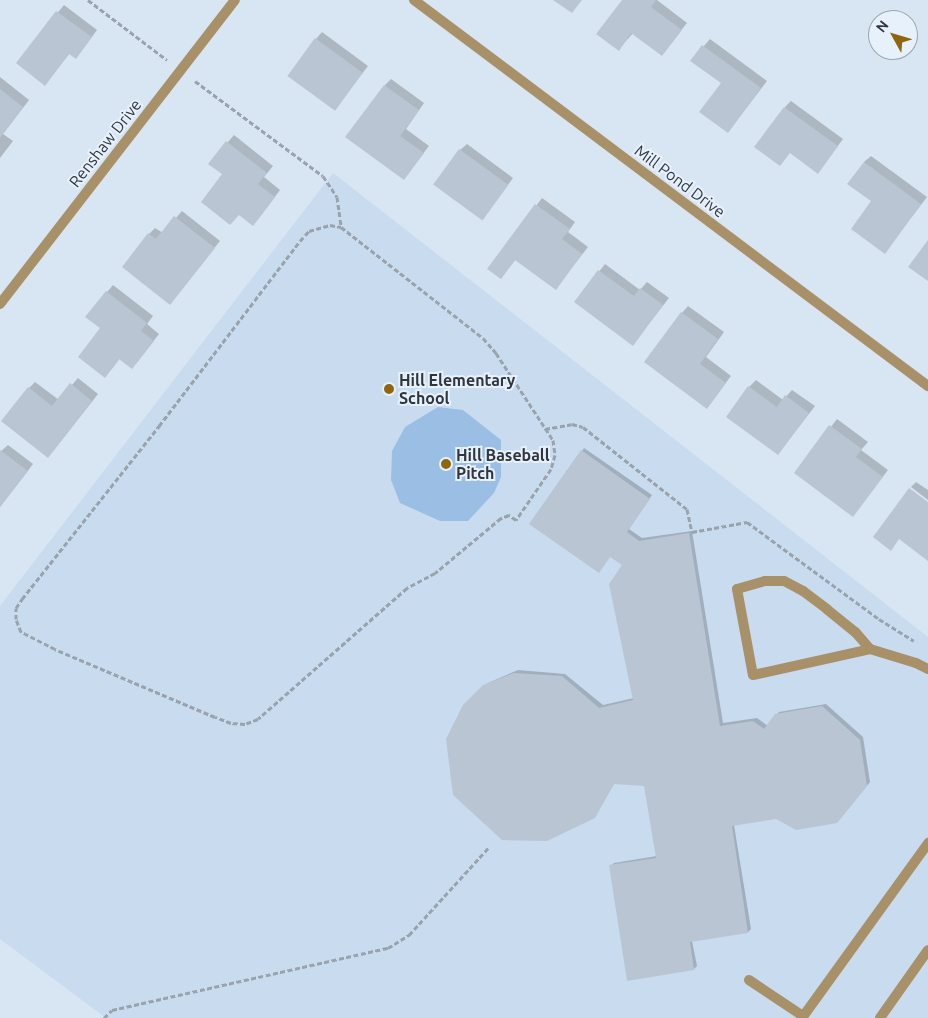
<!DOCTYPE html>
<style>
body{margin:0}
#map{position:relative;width:928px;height:1018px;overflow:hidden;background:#d8e5f2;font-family:Ubuntu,sans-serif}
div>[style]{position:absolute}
.built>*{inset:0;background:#c9dbee}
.green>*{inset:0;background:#9bbfe4}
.shadow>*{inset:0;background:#0003}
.building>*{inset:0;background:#b9c5d2;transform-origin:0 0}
.path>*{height:3px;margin-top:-1.5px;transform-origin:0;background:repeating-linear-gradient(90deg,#99a3ad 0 5px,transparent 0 7.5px)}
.lane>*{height:10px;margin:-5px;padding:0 5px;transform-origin:5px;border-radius:5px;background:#a89068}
.street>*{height:10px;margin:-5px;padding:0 5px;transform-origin:5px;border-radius:5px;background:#a89068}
.dots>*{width:14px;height:14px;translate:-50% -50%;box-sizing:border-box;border:2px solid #e7f1fc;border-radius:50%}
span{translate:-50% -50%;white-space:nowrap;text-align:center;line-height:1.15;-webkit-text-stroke:4px #e7f1fc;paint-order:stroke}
.street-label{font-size:16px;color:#31363c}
.poi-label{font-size:16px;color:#31363c;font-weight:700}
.left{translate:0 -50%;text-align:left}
.north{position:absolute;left:868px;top:10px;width:50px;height:50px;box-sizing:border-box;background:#e7f1fc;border:1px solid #9ea6af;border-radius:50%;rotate:309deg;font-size:14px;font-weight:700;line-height:20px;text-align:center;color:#31363c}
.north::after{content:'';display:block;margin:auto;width:18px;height:22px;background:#8f660c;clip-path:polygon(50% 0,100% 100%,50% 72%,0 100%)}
</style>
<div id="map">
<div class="built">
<div style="clip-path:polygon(333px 173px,928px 637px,928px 1018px,106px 1018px,0 939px,0 606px)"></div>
</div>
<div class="green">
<div style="clip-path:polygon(438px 407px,463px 410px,501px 440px,501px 477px,494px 493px,468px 521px,440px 521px,400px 503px,391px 480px,392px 451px,405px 427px)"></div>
</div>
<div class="shadow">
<div style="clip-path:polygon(623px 0,657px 0,687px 23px,662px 54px,633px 33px,619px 49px)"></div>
<div style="clip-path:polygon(64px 5px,97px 30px,82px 50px,70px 53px,45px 84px,17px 63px)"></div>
<div style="clip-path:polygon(322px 32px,368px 66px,335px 109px,316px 39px)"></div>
<div style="clip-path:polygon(710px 39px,767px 81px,728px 132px,723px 83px,692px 60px)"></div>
<div style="clip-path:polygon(0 77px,29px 100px,3px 134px,13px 141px,0 158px)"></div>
<div style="clip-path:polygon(391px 79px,424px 103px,406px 129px,429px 146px,404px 178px,385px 85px)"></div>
<div style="clip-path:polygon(791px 101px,843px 139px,818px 172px,785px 107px)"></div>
<div style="clip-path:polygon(234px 135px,273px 166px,264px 177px,280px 190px,259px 218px,224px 174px,210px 163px)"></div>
<div style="clip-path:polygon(467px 144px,513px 178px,488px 212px,460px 150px)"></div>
<div style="clip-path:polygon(871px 156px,927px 197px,885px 252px,864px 162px)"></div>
<div style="clip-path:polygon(542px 198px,575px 222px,568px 232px,588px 247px,556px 288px,516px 259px,501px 278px,489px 269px)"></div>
<div style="clip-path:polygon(182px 211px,220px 241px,170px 303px,149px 234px,155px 228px,163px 233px)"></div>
<div style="clip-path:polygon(605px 264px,640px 290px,647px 282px,669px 298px,633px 344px,576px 302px)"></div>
<div style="clip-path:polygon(113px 285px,153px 316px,147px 324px,159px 334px,138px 361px,120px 358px,111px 370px,102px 328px,87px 316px)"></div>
<div style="clip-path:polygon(688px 306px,724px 332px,706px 357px,731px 376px,707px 407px,682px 313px)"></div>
<div style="clip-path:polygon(78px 378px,98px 394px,54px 450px,29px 388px,35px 382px,59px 400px)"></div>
<div style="clip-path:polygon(756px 380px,783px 400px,792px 390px,815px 406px,778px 454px,749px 387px)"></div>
<div style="clip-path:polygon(837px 419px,868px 442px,861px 450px,888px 470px,853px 515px,796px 473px)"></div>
<div style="clip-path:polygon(8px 445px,33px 464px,0 507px,0 452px)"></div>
<div style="clip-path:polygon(584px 448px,652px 495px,629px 529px,642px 538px,692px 531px,723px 723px,757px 718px,768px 726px,779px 712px,826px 704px,863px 737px,870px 782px,840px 819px,776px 818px,734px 825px,751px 929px,748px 932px,692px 941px,697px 966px,694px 969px,611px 866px,614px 863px,657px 856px,646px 785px,615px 782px,594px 817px,464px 706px,488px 683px,518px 670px,565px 674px,603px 705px,634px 698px,623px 565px,582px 451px)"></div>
<div style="clip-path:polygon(916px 482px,928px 490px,928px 500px,911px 487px)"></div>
</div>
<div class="building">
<div style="clip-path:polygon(553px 0,582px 0,572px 13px)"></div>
<div style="clip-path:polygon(622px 0,656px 0,651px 7px,682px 30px,662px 56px,631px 33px,619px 51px,596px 34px)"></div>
<div style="clip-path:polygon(56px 11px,92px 37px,76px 59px,69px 54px,45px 86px,16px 63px)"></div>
<div style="left:315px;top:38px;width:59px;height:47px;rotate:36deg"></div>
<div style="clip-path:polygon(702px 45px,761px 88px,728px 133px,699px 112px,721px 83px,690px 61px)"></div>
<div style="clip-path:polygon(384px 85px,419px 110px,400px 136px,424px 153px,404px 180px,345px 137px)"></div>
<div style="clip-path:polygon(0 89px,23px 107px,0 138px)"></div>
<div style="clip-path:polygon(784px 107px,838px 146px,818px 174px,790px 153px,780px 166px,754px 147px)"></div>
<div style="clip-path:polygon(226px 141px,267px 173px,258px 184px,275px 197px,253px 226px,239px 215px,230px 225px,201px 202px,222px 174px,208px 164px)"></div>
<div style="left:459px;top:149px;width:61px;height:44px;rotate:36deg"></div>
<div style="clip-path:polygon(864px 162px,921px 204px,885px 254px,851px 229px,871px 201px,847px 184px)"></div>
<div style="clip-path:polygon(535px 204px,570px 229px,562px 239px,582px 254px,556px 290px,515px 260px,501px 279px,487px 269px)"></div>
<div style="clip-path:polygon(174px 216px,215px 248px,170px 305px,122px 267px,148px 233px,156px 239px)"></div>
<div style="clip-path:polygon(928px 240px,928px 281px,908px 267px)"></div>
<div style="clip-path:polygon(598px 270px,634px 296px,640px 288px,663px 305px,633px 346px,574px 302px)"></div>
<div style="clip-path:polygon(106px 291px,147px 323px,141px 331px,154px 341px,132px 369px,119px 359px,105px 378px,78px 357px,100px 328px,85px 317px)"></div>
<div style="clip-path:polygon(681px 312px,718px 339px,700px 364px,726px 383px,707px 409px,644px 362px)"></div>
<div style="clip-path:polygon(70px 383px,92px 401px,48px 458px,1px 421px,28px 387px,52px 406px)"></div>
<div style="clip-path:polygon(748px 386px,777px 407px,785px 395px,809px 413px,778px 455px,726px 417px)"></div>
<div style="clip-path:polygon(829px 425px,862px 449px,856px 457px,883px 477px,853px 517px,794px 473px)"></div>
<div style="clip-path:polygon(0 450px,28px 471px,0 507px)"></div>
<div style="clip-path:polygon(581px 450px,650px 499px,627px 532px,639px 541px,689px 533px,720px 726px,753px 721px,764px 729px,775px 714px,822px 706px,860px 740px,867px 786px,837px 823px,796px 830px,776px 819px,732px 826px,748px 933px,690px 942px,694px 970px,627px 981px,609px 865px,656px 858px,644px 786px,614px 784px,595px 818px,547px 841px,502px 840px,453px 795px,446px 739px,463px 705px,483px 685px,514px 673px,562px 676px,599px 708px,633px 700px,609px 584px,622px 565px,610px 557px,599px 573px,529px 524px)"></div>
<div style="clip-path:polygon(909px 488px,928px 502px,928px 561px,899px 539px,891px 551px,873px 537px)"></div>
</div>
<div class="path">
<div style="left:88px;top:0;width:99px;rotate:37.2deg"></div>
<div style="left:195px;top:81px;width:159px;rotate:36.6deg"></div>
<div style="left:323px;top:176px;width:25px;rotate:56deg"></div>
<div style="left:337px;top:197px;width:30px;rotate:82deg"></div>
<div style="left:330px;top:225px;width:11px;rotate:10deg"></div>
<div style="left:341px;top:227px;width:180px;rotate:38deg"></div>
<div style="left:483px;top:338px;width:20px;rotate:49deg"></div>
<div style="left:496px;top:353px;width:104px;rotate:56.8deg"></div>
<div style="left:553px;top:440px;width:15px;rotate:82deg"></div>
<div style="left:555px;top:455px;width:15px;rotate:106deg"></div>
<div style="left:551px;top:469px;width:62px;rotate:124.5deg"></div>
<div style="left:516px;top:520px;width:9px;rotate:-144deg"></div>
<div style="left:509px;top:515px;width:9px;rotate:159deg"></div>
<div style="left:501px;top:518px;width:86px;rotate:140.2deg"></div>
<div style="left:435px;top:573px;width:32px;rotate:152deg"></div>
<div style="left:407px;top:588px;width:198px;rotate:138.7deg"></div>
<div style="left:258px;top:719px;width:14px;rotate:159deg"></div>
<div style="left:245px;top:724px;width:14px;rotate:-176deg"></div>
<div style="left:231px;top:723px;width:17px;rotate:-159deg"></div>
<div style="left:215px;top:717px;width:174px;rotate:-157deg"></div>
<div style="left:55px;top:649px;width:38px;rotate:-153deg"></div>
<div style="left:21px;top:632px;width:14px;rotate:-111deg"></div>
<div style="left:16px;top:619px;width:11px;rotate:-90deg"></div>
<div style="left:16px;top:608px;width:11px;rotate:-56deg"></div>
<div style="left:22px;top:599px;width:221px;rotate:-51.6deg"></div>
<div style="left:159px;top:426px;width:233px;rotate:-52.7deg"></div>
<div style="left:300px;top:241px;width:13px;rotate:-48deg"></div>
<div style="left:309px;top:231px;width:22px;rotate:-16deg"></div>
<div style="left:545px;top:429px;width:27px;rotate:-10deg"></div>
<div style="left:572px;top:424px;width:11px;rotate:15deg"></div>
<div style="left:583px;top:427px;width:132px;rotate:38.3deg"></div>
<div style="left:687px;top:509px;width:24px;rotate:78deg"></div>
<div style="left:692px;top:532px;width:56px;rotate:-10.3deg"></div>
<div style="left:747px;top:522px;width:164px;rotate:36.3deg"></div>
<div style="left:879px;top:619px;width:41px;rotate:32.2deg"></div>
<div style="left:104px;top:1018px;width:11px;rotate:-45deg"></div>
<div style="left:112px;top:1010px;width:283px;rotate:-12.7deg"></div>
<div style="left:388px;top:948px;width:25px;rotate:-32deg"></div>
<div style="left:409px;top:935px;width:119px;rotate:-47.7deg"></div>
</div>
<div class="lane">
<div style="left:870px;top:649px;width:23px;rotate:-131deg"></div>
<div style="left:855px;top:632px;width:36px;rotate:-141deg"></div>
<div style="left:827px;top:609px;width:30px;rotate:-143deg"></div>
<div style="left:803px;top:591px;width:21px;rotate:-152deg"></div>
<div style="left:784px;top:581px;width:19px;rotate:180deg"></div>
<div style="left:765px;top:581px;width:29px;rotate:164deg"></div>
<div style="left:737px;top:589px;width:87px;rotate:79.5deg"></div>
<div style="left:753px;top:675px;width:120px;rotate:-12.5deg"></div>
<div style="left:870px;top:649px;width:48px;rotate:16.9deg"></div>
<div style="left:916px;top:663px;width:13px;rotate:27deg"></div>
<div style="left:749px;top:980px;width:65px;rotate:33.7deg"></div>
<div style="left:802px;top:1018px;width:216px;rotate:-54.2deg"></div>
<div style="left:880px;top:1018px;width:83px;rotate:-54.8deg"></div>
</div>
<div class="street">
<div style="left:414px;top:0;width:643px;rotate:36.91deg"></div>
<div style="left:0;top:304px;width:384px;rotate:-52.3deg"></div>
</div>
<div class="dots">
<div style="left:389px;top:389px;background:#8f660c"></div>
<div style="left:446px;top:464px;background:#8f660c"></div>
</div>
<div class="street-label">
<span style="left:105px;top:143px;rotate:-52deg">Renshaw Drive</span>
<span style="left:680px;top:181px;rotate:37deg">Mill Pond Drive</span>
</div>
<div class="poi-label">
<span class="left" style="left:399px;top:389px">Hill Elementary<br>School</span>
<span class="left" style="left:456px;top:464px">Hill Baseball<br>Pitch</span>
</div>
<div class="north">N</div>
</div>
